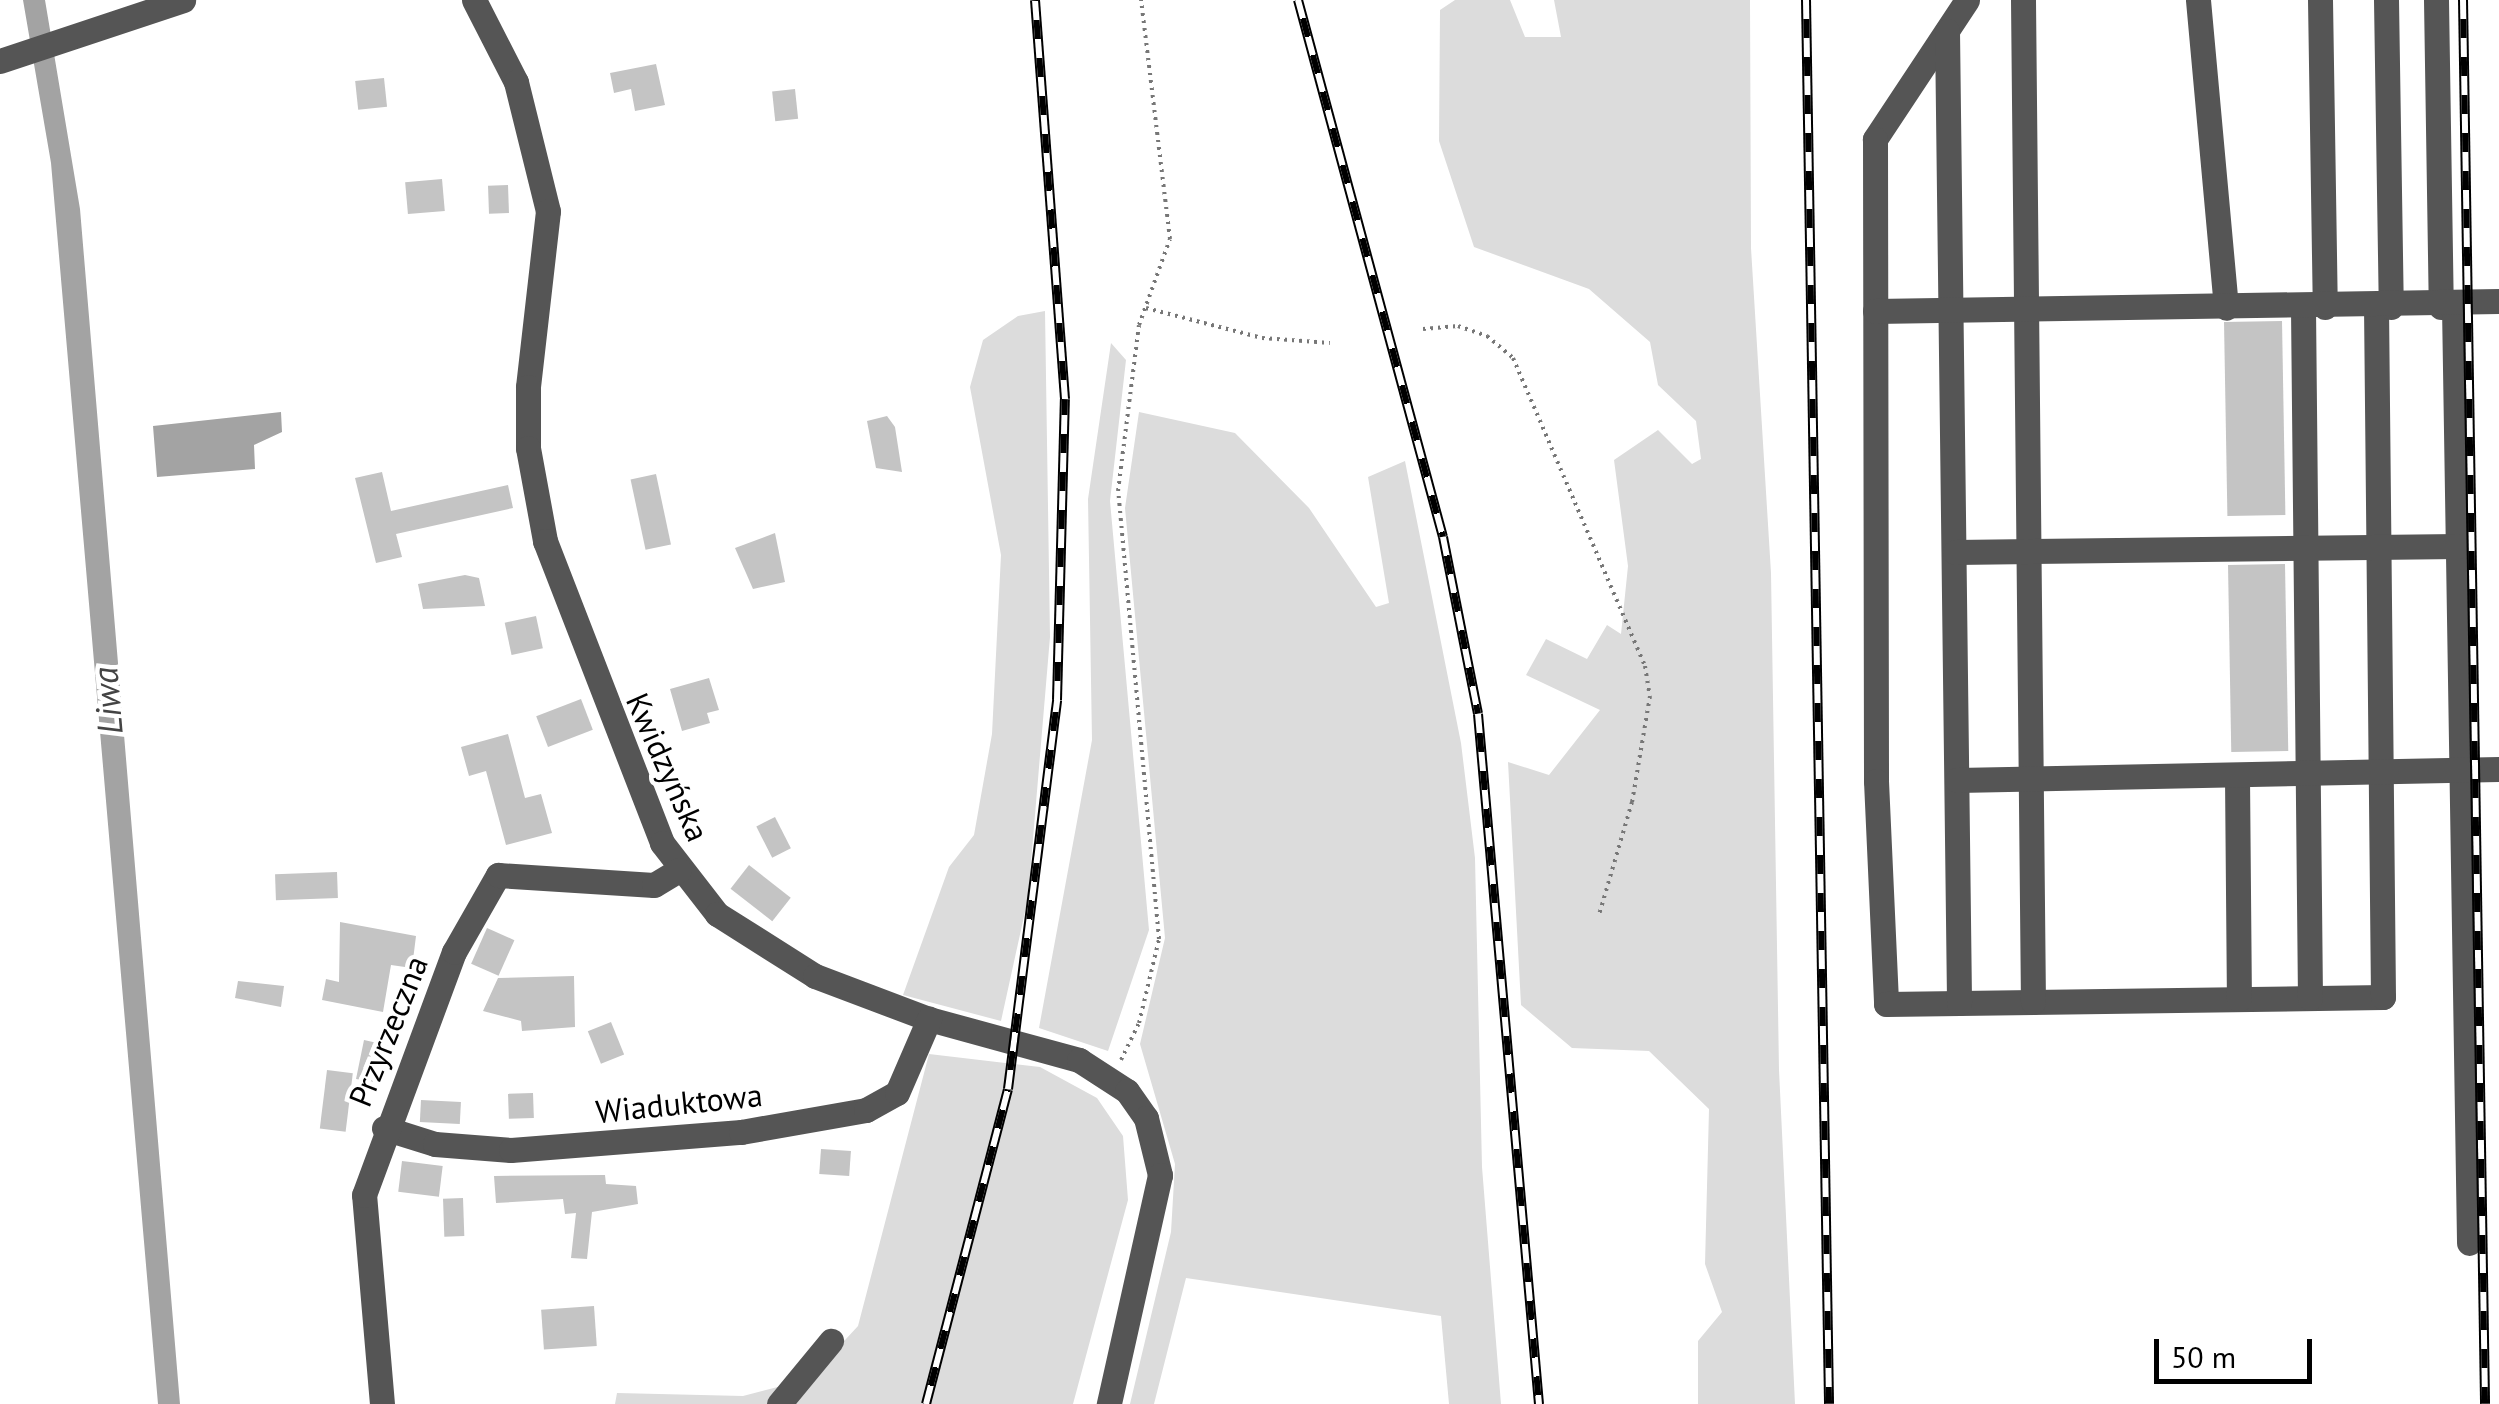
<!DOCTYPE html>
<meta charset="utf-8">
<style>
body{margin:0}
#map{position:relative;width:2499px;height:1404px;overflow:hidden;background:#fff;font-family:"PT Sans",sans-serif}
div>[style]{position:absolute}
.green>*{inset:0;background:#dcdcdc}
.water>*{inset:0;background:#a3a3a3}
.building>*{inset:0;background:#c4c4c4;transform-origin:0 0}
.path>*{height:4px;margin-top:-2px;transform-origin:0;background:repeating-linear-gradient(90deg,#777 0 2.5px,transparent 0 7.5px)}
.minor>*{height:25px;margin:-12.5px;padding:0 12.5px;transform-origin:12.5px;border-radius:12.5px;background:#555}
.rail>*{height:10px;margin-top:-5px;transform-origin:0;background:repeating-linear-gradient(90deg,#fff 0 19px,#000 0 38px);box-sizing:border-box;border-block:2px solid #000}
span{translate:-50% -50%;white-space:nowrap;text-align:center;line-height:1.15;-webkit-text-stroke:9px #fff;paint-order:stroke}
.street-label{font-size:32px;color:#000}
.water-label{font-size:35px;color:#444;font-style:italic}
.scale{position:absolute;left:2154px;top:1339px;width:158px;height:45px;box-sizing:border-box;border:5px solid #000;border-top:0;padding-left:12px;font-size:30px;line-height:35px;white-space:nowrap;color:#000;-webkit-text-stroke:8px #fff;paint-order:stroke}
</style>
<div id="map">
<div class="green">
<div style="clip-path:polygon(1455px 0,1510px 0,1525px 37px,1561px 37px,1554px 0,1750px 0,1751px 248px,1771px 573px,1779px 1070px,1795px 1404px,1698px 1404px,1698px 1341px,1722px 1312px,1705px 1264px,1709px 1109px,1649px 1051px,1572px 1048px,1521px 1005px,1508px 762px,1549px 775px,1600px 710px,1526px 675px,1546px 639px,1587px 659px,1607px 625px,1621px 634px,1628px 566px,1614px 460px,1658px 430px,1692px 464px,1701px 459px,1696px 421px,1658px 385px,1650px 342px,1589px 289px,1474px 247px,1439px 141px,1440px 10px)"></div>
<div style="clip-path:polygon(1045px 311px,1050px 637px,1028px 898px,1001px 1021px,903px 995px,949px 867px,974px 835px,992px 734px,1001px 555px,970px 387px,983px 340px,1018px 316px)"></div>
<div style="clip-path:polygon(1111px 343px,1126px 360px,1110px 501px,1149px 930px,1108px 1051px,1039px 1028px,1092px 740px,1088px 499px)"></div>
<div style="clip-path:polygon(1139px 412px,1235px 433px,1309px 508px,1376px 607px,1389px 603px,1368px 477px,1405px 461px,1461px 743px,1475px 858px,1482px 1167px,1501px 1404px,1449px 1404px,1441px 1316px,1186px 1278px,1154px 1404px,1130px 1404px,1171px 1232px,1175px 1164px,1140px 1044px,1165px 938px,1125px 508px)"></div>
<div style="clip-path:polygon(929px 1054px,1040px 1067px,1097px 1098px,1123px 1136px,1128px 1200px,1073px 1404px,615px 1404px,617px 1393px,743px 1396px,809px 1379px,858px 1326px)"></div>
</div>
<div class="water">
<div style="clip-path:polygon(23px 0,45px 0,80px 209px,180px 1404px,158px 1404px,51px 163px)"></div>
<div style="clip-path:polygon(281px 412px,282px 432px,254px 445px,255px 469px,157px 477px,153px 426px)"></div>
</div>
<div class="building">
<div style="clip-path:polygon(656px 64px,665px 105px,635px 111px,631px 89px,614px 93px,610px 73px)"></div>
<div style="left:384px;top:78px;width:29px;height:29px;rotate:84deg"></div>
<div style="left:795px;top:89px;width:30px;height:23px;rotate:84deg"></div>
<div style="left:442px;top:179px;width:32px;height:37px;rotate:85deg"></div>
<div style="left:508px;top:185px;width:28px;height:20px;rotate:88deg"></div>
<div style="left:2282px;top:321px;width:194px;height:58px;rotate:89deg"></div>
<div style="clip-path:polygon(887px 416px,895px 427px,902px 472px,876px 468px,867px 421px)"></div>
<div style="clip-path:polygon(382px 472px,391px 511px,508px 485px,513px 508px,396px 534px,402px 557px,376px 563px,355px 478px)"></div>
<div style="left:656px;top:474px;width:72px;height:26px;rotate:78deg"></div>
<div style="clip-path:polygon(775px 533px,785px 582px,753px 589px,735px 548px)"></div>
<div style="left:2285px;top:564px;width:187px;height:57px;rotate:89deg"></div>
<div style="clip-path:polygon(465px 575px,479px 578px,485px 606px,423px 609px,418px 584px)"></div>
<div style="left:536px;top:616px;width:33px;height:32px;rotate:78deg"></div>
<div style="clip-path:polygon(709px 678px,719px 710px,707px 713px,710px 723px,682px 731px,670px 689px)"></div>
<div style="left:581px;top:699px;width:33px;height:48px;rotate:69deg"></div>
<div style="clip-path:polygon(508px 734px,525px 798px,541px 794px,552px 833px,506px 845px,486px 771px,469px 776px,461px 747px)"></div>
<div style="left:775px;top:817px;width:35px;height:21px;rotate:63deg"></div>
<div style="left:749px;top:865px;width:53px;height:30px;rotate:38deg"></div>
<div style="left:337px;top:872px;width:26px;height:62px;rotate:88deg"></div>
<div style="clip-path:polygon(340px 922px,416px 936px,412px 968px,391px 965px,383px 1012px,322px 1000px,326px 979px,339px 982px)"></div>
<div style="left:487px;top:928px;width:30px;height:39px;rotate:24deg"></div>
<div style="clip-path:polygon(574px 976px,575px 1027px,522px 1031px,521px 1021px,483px 1011px,498px 978px)"></div>
<div style="clip-path:polygon(238px 981px,284px 986px,281px 1007px,235px 998px)"></div>
<div style="left:611px;top:1022px;width:35px;height:25px;rotate:68deg"></div>
<div style="clip-path:polygon(364px 1040px,391px 1046px,385px 1074px,376px 1072px,374px 1082px,356px 1079px)"></div>
<div style="left:327px;top:1070px;width:26px;height:59px;rotate:7deg"></div>
<div style="left:533px;top:1093px;width:25px;height:25px;rotate:88deg"></div>
<div style="left:421px;top:1100px;width:40px;height:22px;rotate:3deg"></div>
<div style="left:821px;top:1149px;width:30px;height:25px;rotate:4deg"></div>
<div style="left:402px;top:1161px;width:41px;height:31px;rotate:7deg"></div>
<div style="clip-path:polygon(605px 1175px,606px 1184px,636px 1186px,638px 1204px,592px 1212px,587px 1259px,571px 1258px,576px 1213px,565px 1214px,563px 1199px,496px 1203px,494px 1176px)"></div>
<div style="left:463px;top:1198px;width:38px;height:20px;rotate:88deg"></div>
<div style="left:594px;top:1306px;width:40px;height:53px;rotate:86deg"></div>
</div>
<div class="path">
<div style="left:1146px;top:308px;width:120px;rotate:14.5deg"></div>
<div style="left:1262px;top:338px;width:68px;rotate:4.2deg"></div>
<div style="left:1423px;top:329px;width:35px;rotate:-5deg"></div>
<div style="left:1458px;top:326px;width:31px;rotate:19deg"></div>
<div style="left:1487px;top:336px;width:34px;rotate:40deg"></div>
<div style="left:1513px;top:358px;width:335px;rotate:66.8deg"></div>
<div style="left:1645px;top:666px;width:30px;rotate:81deg"></div>
<div style="left:1650px;top:696px;width:108px;rotate:99.6deg"></div>
<div style="left:1632px;top:802px;width:118px;rotate:106.3deg"></div>
<div style="left:1121px;top:1060px;width:41px;rotate:-64.1deg"></div>
<div style="left:1139px;top:1023px;width:86px;rotate:-76.6deg"></div>
<div style="left:1159px;top:939px;width:450px;rotate:-95.2deg"></div>
<div style="left:1118px;top:491px;width:167px;rotate:-82.8deg"></div>
<div style="left:1139px;top:325px;width:91px;rotate:-70.2deg"></div>
<div style="left:1170px;top:239px;width:241px;rotate:-96.9deg"></div>
</div>
<div class="minor">
<div style="left:474px;top:0;width:92px;rotate:62.9deg"></div>
<div style="left:516px;top:82px;width:133px;rotate:76.1deg"></div>
<div style="left:548px;top:211px;width:177px;rotate:96.5deg"></div>
<div style="left:528px;top:387px;width:61px;rotate:90deg"></div>
<div style="left:528px;top:448px;width:95px;rotate:79.6deg"></div>
<div style="left:545px;top:541px;width:324px;rotate:68.8deg"></div>
<div style="left:662px;top:843px;width:90px;rotate:52.2deg"></div>
<div style="left:717px;top:914px;width:116px;rotate:32.3deg"></div>
<div style="left:815px;top:976px;width:122px;rotate:20.7deg"></div>
<div style="left:929px;top:1019px;width:156px;rotate:15.3deg"></div>
<div style="left:1079px;top:1060px;width:57px;rotate:32.9deg"></div>
<div style="left:1127px;top:1091px;width:33px;rotate:55deg"></div>
<div style="left:1146px;top:1118px;width:59px;rotate:76.2deg"></div>
<div style="left:1160px;top:1175px;width:235px;rotate:102.6deg"></div>
<div style="left:1967px;top:0;width:167px;rotate:123.5deg"></div>
<div style="left:1875px;top:139px;width:642px;rotate:89.91deg"></div>
<div style="left:1876px;top:781px;width:223px;rotate:87.4deg"></div>
<div style="left:1886px;top:1004px;width:497px;rotate:-0.8deg"></div>
<div style="left:2383px;top:997px;width:690px;rotate:-90.58deg"></div>
<div style="left:2023px;top:0;width:1002px;rotate:89.43deg"></div>
<div style="left:2198px;top:0;width:309px;rotate:84.8deg"></div>
<div style="left:2320px;top:0;width:307px;rotate:89.1deg"></div>
<div style="left:2386px;top:0;width:307px;rotate:89.1deg"></div>
<div style="left:2436px;top:0;width:307px;rotate:89.1deg"></div>
<div style="left:1947px;top:31px;width:972px;rotate:89.29deg"></div>
<div style="left:0;top:61px;width:193px;rotate:-18.4deg"></div>
<div style="left:2454px;top:306px;width:937px;rotate:89.08deg"></div>
<div style="left:2303px;top:308px;width:690px;rotate:89.42deg"></div>
<div style="left:1875px;top:311px;width:624px;rotate:-0.92deg"></div>
<div style="left:1955px;top:552px;width:503px;rotate:-0.68deg"></div>
<div style="left:2237px;top:777px;width:222px;rotate:89.5deg"></div>
<div style="left:1957px;top:780px;width:542px;rotate:-1.16deg"></div>
<div style="left:384px;top:1128px;width:53px;rotate:17.4deg"></div>
<div style="left:435px;top:1144px;width:76px;rotate:4.5deg"></div>
<div style="left:511px;top:1150px;width:231px;rotate:-4.5deg"></div>
<div style="left:741px;top:1132px;width:127px;rotate:-10deg"></div>
<div style="left:866px;top:1110px;width:35px;rotate:-29deg"></div>
<div style="left:897px;top:1093px;width:81px;rotate:-66.6deg"></div>
<div style="left:382px;top:1404px;width:210px;rotate:-94.9deg"></div>
<div style="left:364px;top:1195px;width:259px;rotate:-69.7deg"></div>
<div style="left:454px;top:952px;width:89px;rotate:-60.3deg"></div>
<div style="left:498px;top:875px;width:156px;rotate:3.7deg"></div>
<div style="left:654px;top:885px;width:29px;rotate:-31deg"></div>
<div style="left:779px;top:1404px;width:82px;rotate:-50.5deg"></div>
</div>
<div class="rail">
<div style="left:1298px;top:0;width:556px;rotate:74.89deg"></div>
<div style="left:1443px;top:537px;width:180px;rotate:78.8deg"></div>
<div style="left:1478px;top:714px;width:693px;rotate:84.95deg"></div>
<div style="left:1806px;top:0;width:1404px;rotate:89.06deg"></div>
<div style="left:2463px;top:0;width:1404px;rotate:89.1deg"></div>
<div style="left:926px;top:1404px;width:325px;rotate:-75.4deg"></div>
<div style="left:1008px;top:1089px;width:392px;rotate:-82.8deg"></div>
<div style="left:1057px;top:700px;width:301px;rotate:-88.5deg"></div>
<div style="left:1065px;top:399px;width:400px;rotate:-94.3deg"></div>
</div>
<div class="street-label">
<span style="left:668px;top:767px;rotate:66deg">Kwidzyńska</span>
<span style="left:388px;top:1031px;rotate:-68deg">Przyrzeczna</span>
<span style="left:679px;top:1103px;rotate:-6deg">Wiaduktowa</span>
</div>
<div class="water-label">
<span style="left:107px;top:701px;rotate:-95deg">Liwa</span>
</div>
<div class="scale">50 m</div>
</div>
